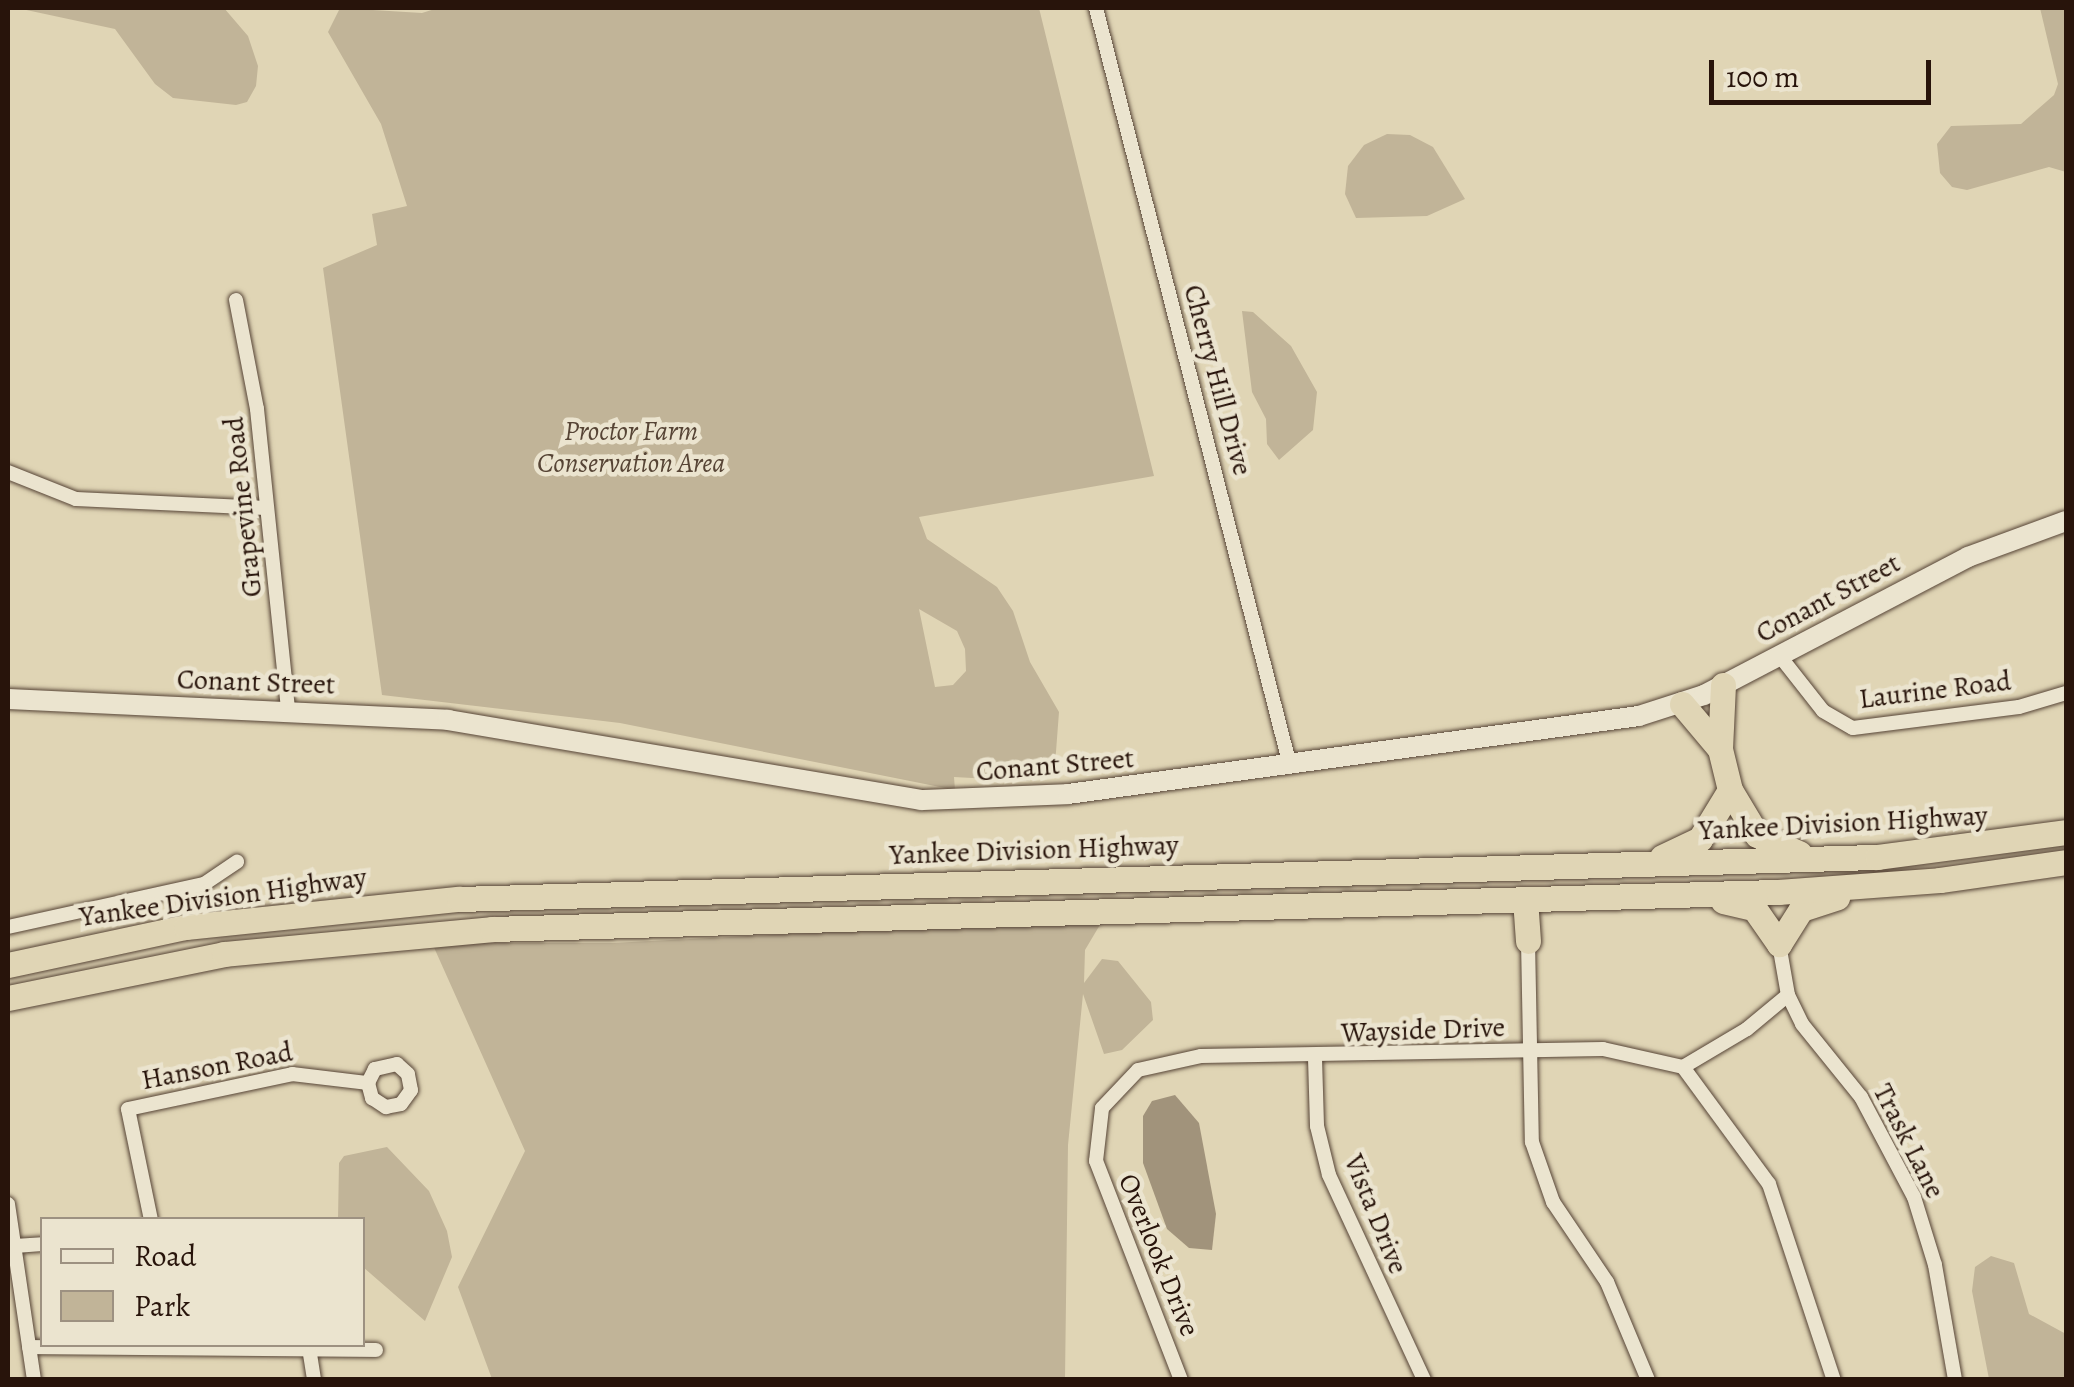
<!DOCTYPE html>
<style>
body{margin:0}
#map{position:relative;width:2074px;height:1387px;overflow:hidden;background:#e0d5b5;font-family:Alegreya,serif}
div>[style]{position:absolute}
.green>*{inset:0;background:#c1b498}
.water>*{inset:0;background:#a1937b}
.roads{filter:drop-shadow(0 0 2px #564436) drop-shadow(0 0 2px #564436)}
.minor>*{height:14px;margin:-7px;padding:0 7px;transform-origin:7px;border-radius:7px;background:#ebe4cf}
.secondary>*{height:20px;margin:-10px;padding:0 10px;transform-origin:10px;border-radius:10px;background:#ebe4cf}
.motorway>*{height:25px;margin:-12.5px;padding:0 12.5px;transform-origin:12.5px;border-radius:12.5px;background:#e0d5b5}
span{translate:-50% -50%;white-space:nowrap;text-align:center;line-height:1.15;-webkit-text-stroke:9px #ebe4cf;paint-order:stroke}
.street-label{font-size:28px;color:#28140b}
.park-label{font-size:28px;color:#564435;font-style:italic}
.frame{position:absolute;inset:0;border:10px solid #28140b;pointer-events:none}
.legend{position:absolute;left:40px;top:1217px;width:325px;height:130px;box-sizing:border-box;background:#ebe4cf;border:2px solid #9d9181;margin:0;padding:12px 18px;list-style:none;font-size:30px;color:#28140b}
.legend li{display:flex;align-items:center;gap:20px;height:50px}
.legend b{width:50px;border:2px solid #9d9181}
.scale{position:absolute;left:1709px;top:60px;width:222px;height:45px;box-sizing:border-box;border:5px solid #28140b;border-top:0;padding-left:12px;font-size:30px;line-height:35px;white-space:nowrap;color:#28140b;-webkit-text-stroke:8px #ebe4cf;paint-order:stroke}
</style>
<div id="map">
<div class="green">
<div style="clip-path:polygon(17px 8px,224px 8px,248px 36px,258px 66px,256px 86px,247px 102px,236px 105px,173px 98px,155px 84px,115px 29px)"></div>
<div style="clip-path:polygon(evenodd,340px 8px,422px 13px,438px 8px,1039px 8px,1154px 476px,919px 517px,927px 539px,997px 587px,1013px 611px,1030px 662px,1059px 712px,1055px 765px,1028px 781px,954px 777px,955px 790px,620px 723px,382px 695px,323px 268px,377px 245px,372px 214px,407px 206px,381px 124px,328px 32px,340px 8px,919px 609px,957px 631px,965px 649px,966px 671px,953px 685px,935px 687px,919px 609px)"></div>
<div style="clip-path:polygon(2040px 8px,2066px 8px,2066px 172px,2049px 167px,1967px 190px,1952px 187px,1940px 173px,1937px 144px,1951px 126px,2021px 124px,2054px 95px,2058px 84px)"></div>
<div style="clip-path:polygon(1387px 134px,1410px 135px,1433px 147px,1465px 199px,1427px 216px,1356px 218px,1345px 194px,1348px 166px,1364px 145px)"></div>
<div style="clip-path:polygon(1242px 311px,1253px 312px,1291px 346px,1317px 392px,1313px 430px,1279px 460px,1267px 444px,1266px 419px,1252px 392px)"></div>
<div style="clip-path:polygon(1104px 918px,1085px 950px,1084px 983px,1102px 959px,1118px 961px,1151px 1002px,1153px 1020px,1122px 1050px,1104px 1054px,1083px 994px,1068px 1145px,1065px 1379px,492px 1379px,458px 1287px,525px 1151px,432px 943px,612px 943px)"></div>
<div style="clip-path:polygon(387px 1147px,429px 1191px,447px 1231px,452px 1257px,425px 1321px,363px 1267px,362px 1220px,338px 1219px,339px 1163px,344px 1156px)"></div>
<div style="clip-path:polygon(1991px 1256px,2014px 1263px,2029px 1314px,2066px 1334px,2066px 1379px,1989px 1379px,1972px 1291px,1975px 1267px)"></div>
</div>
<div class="water">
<div style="clip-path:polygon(1175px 1095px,1199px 1123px,1216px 1214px,1212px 1250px,1189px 1248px,1167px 1229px,1143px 1163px,1143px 1116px,1152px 1101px)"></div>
</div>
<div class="roads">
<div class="minor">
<div style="left:1096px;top:8px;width:782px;rotate:75.64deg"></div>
<div style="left:236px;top:300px;width:111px;rotate:79.1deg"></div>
<div style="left:257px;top:409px;width:304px;rotate:84.1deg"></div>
<div style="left:8px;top:472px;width:73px;rotate:21.7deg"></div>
<div style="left:76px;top:499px;width:190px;rotate:2.7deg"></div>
<div style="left:1779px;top:655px;width:71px;rotate:51.8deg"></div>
<div style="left:1823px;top:711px;width:34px;rotate:30deg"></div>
<div style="left:1853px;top:728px;width:167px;rotate:-7.2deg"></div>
<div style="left:2019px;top:707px;width:49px;rotate:-16.6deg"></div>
<div style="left:8px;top:927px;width:201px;rotate:-12.4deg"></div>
<div style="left:204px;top:884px;width:40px;rotate:-34deg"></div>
<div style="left:1528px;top:941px;width:201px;rotate:88.9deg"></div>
<div style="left:1532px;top:1142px;width:64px;rotate:70.7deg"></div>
<div style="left:1553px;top:1202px;width:97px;rotate:56deg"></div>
<div style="left:1607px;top:1282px;width:106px;rotate:67.3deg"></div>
<div style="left:1779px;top:944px;width:52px;rotate:80deg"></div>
<div style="left:1788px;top:995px;width:32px;rotate:64deg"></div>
<div style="left:1802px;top:1024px;width:94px;rotate:51.1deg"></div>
<div style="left:1861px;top:1097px;width:113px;rotate:62.1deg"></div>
<div style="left:1914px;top:1197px;width:71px;rotate:72.8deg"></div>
<div style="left:1935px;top:1265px;width:117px;rotate:80.1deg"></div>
<div style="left:1315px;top:1058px;width:68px;rotate:88.3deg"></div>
<div style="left:1317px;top:1126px;width:50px;rotate:76.2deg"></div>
<div style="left:1329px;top:1175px;width:226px;rotate:65.1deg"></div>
<div style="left:1683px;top:1067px;width:145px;rotate:53.7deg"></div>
<div style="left:1769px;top:1184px;width:206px;rotate:71.7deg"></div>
<div style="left:8px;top:1204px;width:178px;rotate:81.6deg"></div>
<div style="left:151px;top:1220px;width:113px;rotate:-101.7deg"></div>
<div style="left:128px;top:1109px;width:168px;rotate:-12deg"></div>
<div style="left:292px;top:1074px;width:77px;rotate:6.8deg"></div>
<div style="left:368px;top:1083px;width:16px;rotate:75deg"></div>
<div style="left:372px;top:1098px;width:17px;rotate:33deg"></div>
<div style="left:386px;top:1107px;width:15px;rotate:-11deg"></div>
<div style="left:401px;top:1104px;width:17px;rotate:-54deg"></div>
<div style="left:411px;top:1090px;width:16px;rotate:-101deg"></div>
<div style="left:408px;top:1074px;width:15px;rotate:-138deg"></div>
<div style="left:397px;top:1064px;width:23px;rotate:167deg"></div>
<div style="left:375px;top:1069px;width:16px;rotate:117deg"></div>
<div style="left:15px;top:1246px;width:27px;rotate:-4deg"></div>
<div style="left:29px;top:1347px;width:347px;rotate:0.5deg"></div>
<div style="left:310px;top:1354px;width:26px;rotate:81deg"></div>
<div style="left:1181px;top:1380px;width:235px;rotate:-111.2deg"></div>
<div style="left:1096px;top:1161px;width:53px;rotate:-83.5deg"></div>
<div style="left:1102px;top:1108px;width:52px;rotate:-46.5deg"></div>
<div style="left:1138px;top:1070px;width:65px;rotate:-12.5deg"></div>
<div style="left:1201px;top:1056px;width:402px;rotate:-1deg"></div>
<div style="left:1603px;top:1049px;width:82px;rotate:12.7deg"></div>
<div style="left:1683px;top:1067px;width:74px;rotate:-30.7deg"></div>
<div style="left:1747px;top:1029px;width:53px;rotate:-39.7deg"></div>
</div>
<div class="secondary">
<div style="left:8px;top:699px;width:441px;rotate:2.7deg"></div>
<div style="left:448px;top:720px;width:480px;rotate:9.6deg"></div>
<div style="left:921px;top:800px;width:147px;rotate:-2.3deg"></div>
<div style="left:1068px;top:794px;width:576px;rotate:-7.78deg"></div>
<div style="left:1639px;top:716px;width:68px;rotate:-17.9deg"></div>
<div style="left:1704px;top:695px;width:298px;rotate:-27.6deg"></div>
<div style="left:1968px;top:557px;width:104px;rotate:-20.2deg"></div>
</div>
<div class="motorway">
<div style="left:1723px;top:685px;width:64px;rotate:92.7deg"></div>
<div style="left:1720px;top:749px;width:42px;rotate:76.3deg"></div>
<div style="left:1730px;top:790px;width:52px;rotate:59deg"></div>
<div style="left:1757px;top:835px;width:46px;rotate:23.2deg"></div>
<div style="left:1682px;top:704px;width:59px;rotate:49.8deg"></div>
<div style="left:1662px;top:857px;width:42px;rotate:-25.3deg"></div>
<div style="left:1700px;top:839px;width:57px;rotate:-58.5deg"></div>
<div style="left:1525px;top:899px;width:42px;rotate:85.9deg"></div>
<div style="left:1723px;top:901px;width:32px;rotate:13deg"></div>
<div style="left:1754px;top:908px;width:44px;rotate:55.2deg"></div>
<div style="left:1779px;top:944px;width:41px;rotate:-57.8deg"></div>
<div style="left:1801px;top:909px;width:38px;rotate:-18deg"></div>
<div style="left:8px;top:965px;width:182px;rotate:-12.1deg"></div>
<div style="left:186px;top:927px;width:274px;rotate:-5.9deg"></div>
<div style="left:459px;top:899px;width:1419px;rotate:-1.7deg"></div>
<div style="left:1877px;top:857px;width:191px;rotate:-7.5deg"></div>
<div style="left:8px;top:998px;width:220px;rotate:-11.5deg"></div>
<div style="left:224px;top:954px;width:269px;rotate:-5.3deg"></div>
<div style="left:492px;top:929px;width:1287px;rotate:-1.65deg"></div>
<div style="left:1778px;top:892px;width:162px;rotate:-4.2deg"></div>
<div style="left:1940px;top:880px;width:127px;rotate:-8.1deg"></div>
</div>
</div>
<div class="street-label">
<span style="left:1218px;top:380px;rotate:75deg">Cherry Hill Drive</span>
<span style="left:243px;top:507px;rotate:-96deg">Grapevine Road</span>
<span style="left:1828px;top:598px;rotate:-28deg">Conant Street</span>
<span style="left:256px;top:682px;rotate:2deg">Conant Street</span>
<span style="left:1935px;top:690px;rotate:-7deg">Laurine Road</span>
<span style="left:1055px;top:765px;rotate:-5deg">Conant Street</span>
<span style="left:1843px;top:823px;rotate:-3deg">Yankee Division Highway</span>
<span style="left:1034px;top:850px;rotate:-2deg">Yankee Division Highway</span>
<span style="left:223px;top:897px;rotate:-8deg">Yankee Division Highway</span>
<span style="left:1423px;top:1030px;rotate:-2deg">Wayside Drive</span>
<span style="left:217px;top:1066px;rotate:-11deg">Hanson Road</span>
<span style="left:1909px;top:1141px;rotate:63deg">Trask Lane</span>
<span style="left:1376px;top:1214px;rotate:68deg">Vista Drive</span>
<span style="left:1159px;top:1255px;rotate:68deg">Overlook Drive</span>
</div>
<div class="park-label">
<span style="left:631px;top:447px">Proctor Farm<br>Conservation Area</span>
</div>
<div class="frame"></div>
<ul class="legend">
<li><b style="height:12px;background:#ebe4cf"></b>Road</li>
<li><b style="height:28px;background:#c1b498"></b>Park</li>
</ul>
<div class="scale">100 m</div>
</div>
